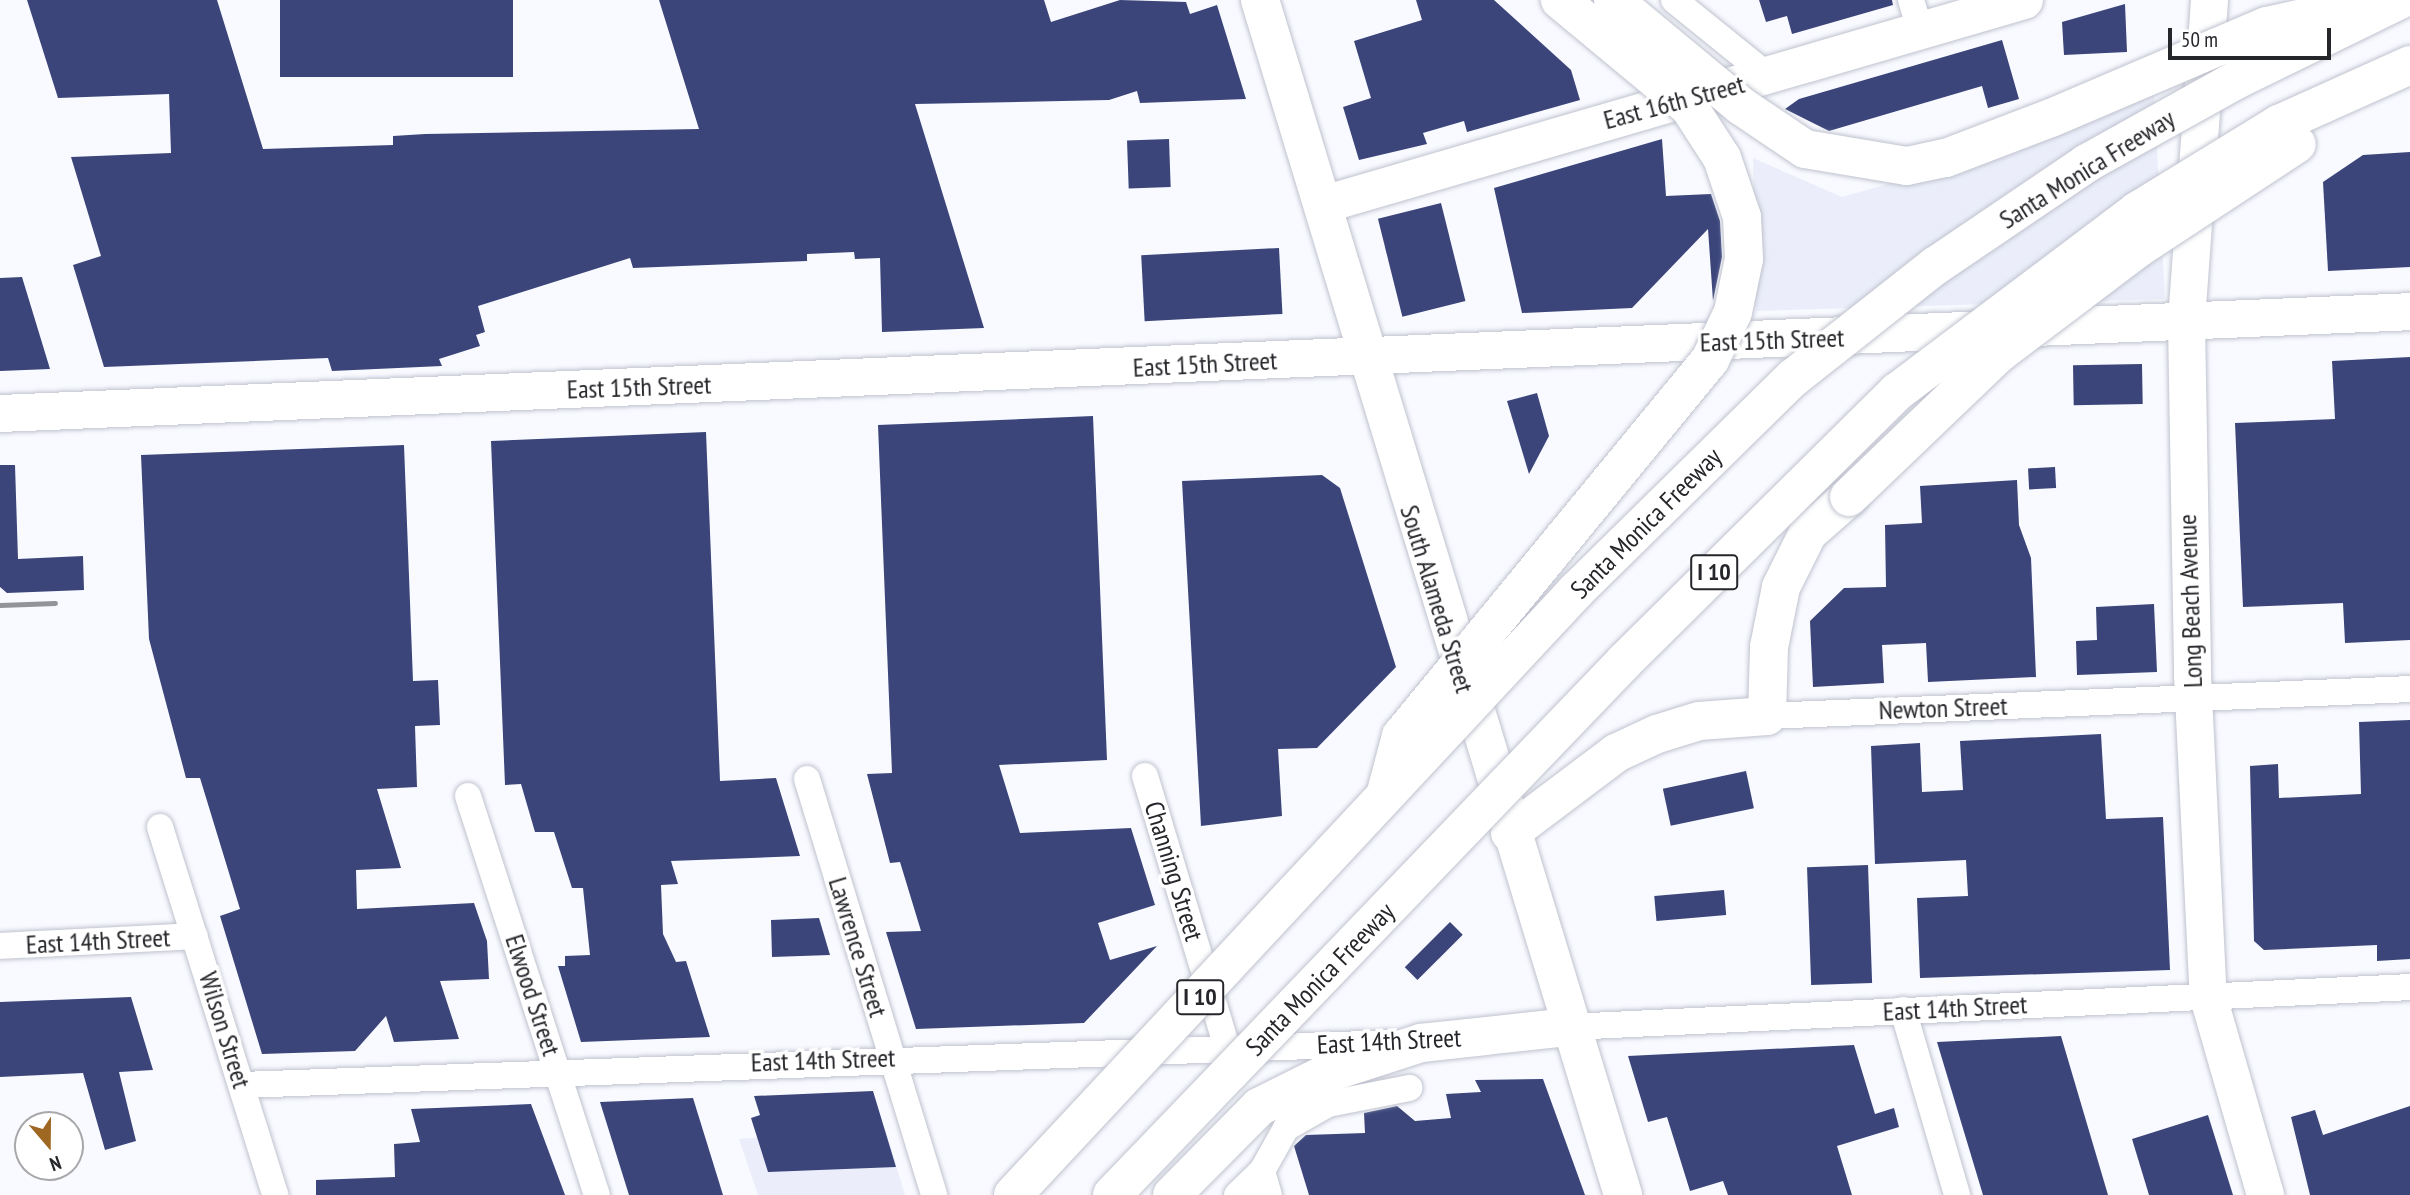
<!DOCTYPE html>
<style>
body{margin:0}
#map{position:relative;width:2410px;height:1195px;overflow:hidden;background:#f9faff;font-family:"PT Sans Narrow",sans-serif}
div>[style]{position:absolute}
.built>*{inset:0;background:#ebeefa}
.building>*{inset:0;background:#3b457a;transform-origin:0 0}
.roads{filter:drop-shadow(0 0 2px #bfc2ce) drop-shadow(0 0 2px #bfc2ce)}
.street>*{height:26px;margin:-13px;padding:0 13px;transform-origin:13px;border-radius:13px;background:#fff}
.secondary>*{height:37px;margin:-18.5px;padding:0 18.5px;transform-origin:18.5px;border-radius:18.5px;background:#fff}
.primary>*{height:38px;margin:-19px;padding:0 19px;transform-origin:19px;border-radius:19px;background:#fff}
.highway>*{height:38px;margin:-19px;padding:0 19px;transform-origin:19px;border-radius:19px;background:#fff}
.rail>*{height:5px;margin:-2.5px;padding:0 2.5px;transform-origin:2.5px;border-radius:2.5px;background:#939499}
.bridges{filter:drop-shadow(0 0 2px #bfc2ce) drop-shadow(0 0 2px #bfc2ce)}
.highway-bridge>*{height:38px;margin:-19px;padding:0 19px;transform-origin:19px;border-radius:19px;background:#fff}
span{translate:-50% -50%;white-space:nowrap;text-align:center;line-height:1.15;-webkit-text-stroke:7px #fff;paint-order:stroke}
.shield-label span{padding:2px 5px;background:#fff;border:2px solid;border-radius:5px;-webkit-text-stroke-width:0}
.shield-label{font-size:24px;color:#25262a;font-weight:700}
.street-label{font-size:26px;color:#25262a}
.north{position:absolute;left:14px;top:1111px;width:70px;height:70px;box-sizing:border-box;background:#fff;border:2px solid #a8a8aa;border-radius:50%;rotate:160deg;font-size:19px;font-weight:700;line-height:28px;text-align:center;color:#25262a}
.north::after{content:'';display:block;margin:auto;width:24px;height:32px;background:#9e6722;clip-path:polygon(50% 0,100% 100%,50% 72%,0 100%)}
.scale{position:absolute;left:2168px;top:28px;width:163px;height:32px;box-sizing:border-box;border:4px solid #25262a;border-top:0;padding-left:9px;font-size:21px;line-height:24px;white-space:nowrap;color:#25262a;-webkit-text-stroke:5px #fff;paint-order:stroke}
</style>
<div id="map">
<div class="built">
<div style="clip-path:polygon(2154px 94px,2165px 299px,1756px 311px,1753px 158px,1842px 197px,1966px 162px)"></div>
<div style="clip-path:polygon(885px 1128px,905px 1195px,758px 1195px,739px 1139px)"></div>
</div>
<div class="building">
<div style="clip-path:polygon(27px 0,217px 0,263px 149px,393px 145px,393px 136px,425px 134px,699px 129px,659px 0,1044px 0,1051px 22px,1120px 0,1186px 2px,1190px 14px,1217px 5px,1246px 99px,1140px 103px,1137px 91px,1109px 100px,915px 104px,984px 328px,882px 332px,880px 258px,855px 259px,854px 252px,807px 254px,807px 261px,633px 268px,630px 258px,478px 306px,485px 332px,476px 335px,480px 346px,439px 359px,442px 366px,332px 371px,328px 358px,104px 367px,73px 265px,101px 256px,71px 157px,171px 153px,169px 94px,58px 98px)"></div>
<div style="left:280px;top:0;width:233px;height:77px"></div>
<div style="clip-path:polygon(1416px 0,1494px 0,1571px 70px,1580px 100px,1467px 132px,1464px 121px,1423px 133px,1427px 144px,1359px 160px,1343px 107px,1371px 98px,1354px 41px,1422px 20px)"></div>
<div style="clip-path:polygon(1759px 0,1892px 0,1893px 5px,1792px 34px,1787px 16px,1766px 22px)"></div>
<div style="clip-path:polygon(2125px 4px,2127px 52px,2064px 55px,2062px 22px)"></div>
<div style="clip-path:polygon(2002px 40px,2019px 99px,1988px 108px,1982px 86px,1829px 131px,1785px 109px,1799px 99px)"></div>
<div style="left:1169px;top:139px;width:48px;height:42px;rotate:88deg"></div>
<div style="clip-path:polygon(1662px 139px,1666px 196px,1711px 194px,1720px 221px,1722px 257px,1713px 301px,1708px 229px,1632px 308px,1522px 313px,1494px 188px)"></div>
<div style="clip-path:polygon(2410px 152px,2410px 267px,2328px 271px,2323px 182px,2363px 155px)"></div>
<div style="left:1441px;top:203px;width:101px;height:65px;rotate:76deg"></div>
<div style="left:1279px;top:248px;width:66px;height:138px;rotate:87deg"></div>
<div style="clip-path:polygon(22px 277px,50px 369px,0 371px,0 278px)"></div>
<div style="clip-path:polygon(2410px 357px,2410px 640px,2345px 643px,2343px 603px,2243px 607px,2235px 423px,2335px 419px,2332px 361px)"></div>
<div style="left:2142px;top:364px;width:40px;height:69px;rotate:89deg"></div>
<div style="clip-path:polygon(1537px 393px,1549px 436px,1529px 474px,1507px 401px)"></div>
<div style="clip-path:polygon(1093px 416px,1107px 760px,999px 765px,1020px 833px,1131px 828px,1155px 905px,1098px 923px,1110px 960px,1157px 946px,1084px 1023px,916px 1029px,886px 932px,921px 931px,900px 862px,890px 863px,867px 774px,892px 773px,878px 425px)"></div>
<div style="clip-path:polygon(706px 432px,720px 781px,776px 778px,800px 856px,671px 861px,678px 884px,661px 885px,663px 934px,676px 962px,686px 961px,710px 1037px,581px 1042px,558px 966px,565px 966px,565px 956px,590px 955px,583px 888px,572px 888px,554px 832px,535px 832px,521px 784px,505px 785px,491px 441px)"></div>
<div style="clip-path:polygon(404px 445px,413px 681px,438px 680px,440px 725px,415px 726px,417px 787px,377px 789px,401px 868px,356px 870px,357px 909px,474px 903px,487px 941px,489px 979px,440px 981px,459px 1039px,394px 1042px,386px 1016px,355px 1051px,262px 1054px,220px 916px,240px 909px,200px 778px,186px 778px,149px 639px,141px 455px)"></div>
<div style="clip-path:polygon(0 465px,15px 465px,18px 559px,83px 556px,84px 590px,7px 593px,0 587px)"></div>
<div style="left:2055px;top:467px;width:21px;height:27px;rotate:87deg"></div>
<div style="clip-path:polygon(1322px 475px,1340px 488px,1396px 667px,1317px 748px,1278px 749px,1282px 816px,1201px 826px,1182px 481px)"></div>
<div style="clip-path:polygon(2017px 480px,2019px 525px,2031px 558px,2036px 677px,1928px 682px,1926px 643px,1882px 645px,1884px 683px,1813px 687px,1810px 621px,1844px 588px,1886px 587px,1885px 525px,1922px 523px,1920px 486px)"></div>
<div style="clip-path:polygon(2154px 604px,2157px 672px,2077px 675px,2076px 641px,2097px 640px,2096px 607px)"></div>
<div style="clip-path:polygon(2410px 720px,2410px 959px,2377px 961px,2377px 945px,2264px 950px,2254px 941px,2250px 766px,2278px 764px,2279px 798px,2361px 794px,2359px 722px)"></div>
<div style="clip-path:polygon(2101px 734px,2106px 819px,2163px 817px,2170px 970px,1920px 978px,1917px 898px,1968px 896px,1966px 860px,1875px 864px,1871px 746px,1920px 743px,1922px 792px,1963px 790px,1960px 741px)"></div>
<div style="left:1746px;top:771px;width:38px;height:85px;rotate:78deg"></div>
<div style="left:1868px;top:865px;width:118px;height:61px;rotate:88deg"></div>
<div style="left:1724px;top:890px;width:25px;height:70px;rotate:85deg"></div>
<div style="clip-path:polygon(819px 918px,830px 955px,772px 957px,771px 920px)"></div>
<div style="left:1450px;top:922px;width:18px;height:64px;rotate:45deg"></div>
<div style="clip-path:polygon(131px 997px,153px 1070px,119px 1072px,136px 1141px,105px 1150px,83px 1073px,0 1077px,0 1002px)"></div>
<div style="clip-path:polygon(2061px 1036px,2108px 1195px,1983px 1195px,1937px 1042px)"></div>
<div style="clip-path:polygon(1854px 1045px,1875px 1114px,1894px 1108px,1899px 1127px,1837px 1146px,1852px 1195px,1728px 1195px,1723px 1181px,1690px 1191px,1667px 1117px,1648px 1122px,1628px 1056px)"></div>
<div style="clip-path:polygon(1543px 1079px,1585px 1195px,1309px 1195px,1294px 1146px,1306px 1135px,1365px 1133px,1364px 1113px,1397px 1106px,1415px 1121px,1451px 1118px,1446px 1094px,1481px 1092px,1475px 1080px)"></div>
<div style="clip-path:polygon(873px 1091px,896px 1167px,768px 1172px,751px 1118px,760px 1115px,754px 1096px)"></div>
<div style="clip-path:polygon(693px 1098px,723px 1195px,629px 1195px,600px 1102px)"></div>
<div style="clip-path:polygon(531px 1104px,565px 1195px,316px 1195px,316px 1180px,395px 1177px,394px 1144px,420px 1142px,411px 1109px)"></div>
<div style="clip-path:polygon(2410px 1106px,2410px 1195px,2310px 1195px,2291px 1117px,2315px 1110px,2323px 1135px)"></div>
<div style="clip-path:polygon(2208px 1115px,2233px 1195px,2149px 1195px,2132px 1139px)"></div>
</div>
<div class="roads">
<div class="street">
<div style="left:1674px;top:0;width:122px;rotate:39deg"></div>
<div style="left:1911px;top:0;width:34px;rotate:73deg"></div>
<div style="left:1767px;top:716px;width:644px;rotate:-2.4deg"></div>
<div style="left:1145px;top:776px;width:283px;rotate:73.2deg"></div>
<div style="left:807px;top:779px;width:435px;rotate:73deg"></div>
<div style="left:468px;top:796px;width:419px;rotate:72.1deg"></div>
<div style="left:160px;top:827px;width:386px;rotate:72.6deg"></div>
<div style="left:0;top:946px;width:195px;rotate:-2.9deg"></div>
<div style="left:1903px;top:1010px;width:193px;rotate:73.7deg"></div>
<div style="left:1569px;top:1027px;width:842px;rotate:-2.72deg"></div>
<div style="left:242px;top:1085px;width:1150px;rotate:-2.09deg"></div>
<div style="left:1262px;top:1171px;width:25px;rotate:74deg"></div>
<div style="left:1237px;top:1195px;width:35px;rotate:-44deg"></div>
<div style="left:1262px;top:1171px;width:49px;rotate:-60.8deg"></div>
<div style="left:1286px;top:1128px;width:48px;rotate:-29.7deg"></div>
<div style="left:1328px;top:1104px;width:83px;rotate:-11.2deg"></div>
</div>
<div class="secondary">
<div style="left:2209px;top:0;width:323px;rotate:94.1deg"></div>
<div style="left:2186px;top:322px;width:353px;rotate:89deg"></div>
<div style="left:2192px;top:675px;width:322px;rotate:87.2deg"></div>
<div style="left:2208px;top:997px;width:206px;rotate:73.9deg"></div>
<div style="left:1323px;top:204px;width:730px;rotate:-16.23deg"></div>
<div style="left:0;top:413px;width:2412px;rotate:-2.42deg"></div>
</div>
<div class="primary">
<div style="left:1260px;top:0;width:1249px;rotate:73.1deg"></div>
<div style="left:1510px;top:833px;width:133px;rotate:-37deg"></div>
<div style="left:1616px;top:753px;width:45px;rotate:-24.9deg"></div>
<div style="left:1657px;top:734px;width:44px;rotate:-17.2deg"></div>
<div style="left:1699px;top:721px;width:68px;rotate:-4.2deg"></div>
<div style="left:1421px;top:1043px;width:149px;rotate:-6.2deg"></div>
</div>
<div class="highway">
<div style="left:1767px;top:716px;width:69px;rotate:-88.3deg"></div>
<div style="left:1769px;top:647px;width:61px;rotate:-78.7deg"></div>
<div style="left:1781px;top:587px;width:60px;rotate:-63.4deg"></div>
<div style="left:1808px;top:533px;width:55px;rotate:-41.3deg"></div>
<div style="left:1172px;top:1195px;width:124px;rotate:-45.3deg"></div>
<div style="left:1259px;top:1107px;width:74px;rotate:-26.6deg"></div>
<div style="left:1325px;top:1074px;width:101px;rotate:-17.9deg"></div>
</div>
</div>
<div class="rail">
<div style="left:0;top:605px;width:55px;rotate:-2.1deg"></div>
</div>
<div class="bridges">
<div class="highway-bridge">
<div style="left:1613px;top:0;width:166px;rotate:39.6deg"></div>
<div style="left:1741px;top:106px;width:77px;rotate:33.9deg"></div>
<div style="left:1805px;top:149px;width:103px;rotate:9.5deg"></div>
<div style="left:1907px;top:166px;width:40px;rotate:-12deg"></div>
<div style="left:1946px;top:158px;width:112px;rotate:-20.9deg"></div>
<div style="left:2051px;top:118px;width:235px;rotate:-23.1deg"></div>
<div style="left:2267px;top:26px;width:87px;rotate:-12.6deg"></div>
<div style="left:1849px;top:497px;width:205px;rotate:-43.8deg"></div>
<div style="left:1997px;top:355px;width:176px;rotate:-37.1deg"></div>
<div style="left:2137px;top:249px;width:191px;rotate:-33.3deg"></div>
<div style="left:1386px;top:792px;width:58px;rotate:-75deg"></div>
<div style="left:1401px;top:736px;width:487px;rotate:-50.6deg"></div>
<div style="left:1710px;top:360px;width:53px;rotate:-64.4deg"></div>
<div style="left:1733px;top:312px;width:54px;rotate:-78.3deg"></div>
<div style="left:1744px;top:259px;width:42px;rotate:-92.7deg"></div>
<div style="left:1742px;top:217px;width:62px;rotate:-108.7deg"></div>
<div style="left:1722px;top:158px;width:61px;rotate:-122.9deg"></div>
<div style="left:1689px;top:107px;width:168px;rotate:-140.3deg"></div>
<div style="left:1013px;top:1195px;width:827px;rotate:-47.01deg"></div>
<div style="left:1577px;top:590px;width:303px;rotate:-44.5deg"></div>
<div style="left:1793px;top:378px;width:181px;rotate:-38.3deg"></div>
<div style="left:1935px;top:266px;width:184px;rotate:-34.1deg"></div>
<div style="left:2087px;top:163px;width:173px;rotate:-29.1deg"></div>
<div style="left:2238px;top:79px;width:180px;rotate:-26deg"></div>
<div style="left:1112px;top:1195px;width:740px;rotate:-46.15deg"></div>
<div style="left:1625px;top:661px;width:383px;rotate:-44.7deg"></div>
<div style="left:1897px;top:392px;width:301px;rotate:-37deg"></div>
<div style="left:2137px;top:211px;width:167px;rotate:-31.5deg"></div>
<div style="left:2279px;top:124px;width:144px;rotate:-24.2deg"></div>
</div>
</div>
<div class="shield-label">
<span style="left:1714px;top:572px">I 10</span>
<span style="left:1200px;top:997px">I 10</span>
</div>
<div class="street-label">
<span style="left:1674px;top:102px;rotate:-15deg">East 16th Street</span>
<span style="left:2087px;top:169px;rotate:-32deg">Santa Monica Freeway</span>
<span style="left:1772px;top:340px;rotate:-2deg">East 15th Street</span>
<span style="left:1205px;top:364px;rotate:-3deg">East 15th Street</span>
<span style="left:639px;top:387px;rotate:-2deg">East 15th Street</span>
<span style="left:1646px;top:523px;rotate:-45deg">Santa Monica Freeway</span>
<span style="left:1437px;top:599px;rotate:73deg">South Alameda Street</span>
<span style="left:2190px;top:601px;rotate:-92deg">Long Beach Avenue</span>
<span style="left:1943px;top:708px;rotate:-2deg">Newton Street</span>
<span style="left:1174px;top:871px;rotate:73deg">Channing Street</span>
<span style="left:98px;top:941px;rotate:-3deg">East 14th Street</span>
<span style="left:858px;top:947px;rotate:73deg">Lawrence Street</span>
<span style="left:1320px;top:979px;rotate:-46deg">Santa Monica Freeway</span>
<span style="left:533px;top:995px;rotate:72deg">Elwood Street</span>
<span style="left:1955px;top:1008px;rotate:-3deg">East 14th Street</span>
<span style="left:225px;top:1030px;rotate:73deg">Wilson Street</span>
<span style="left:1389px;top:1041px;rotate:-3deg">East 14th Street</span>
<span style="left:823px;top:1060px;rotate:-2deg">East 14th Street</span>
</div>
<div class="north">N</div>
<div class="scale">50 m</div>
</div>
